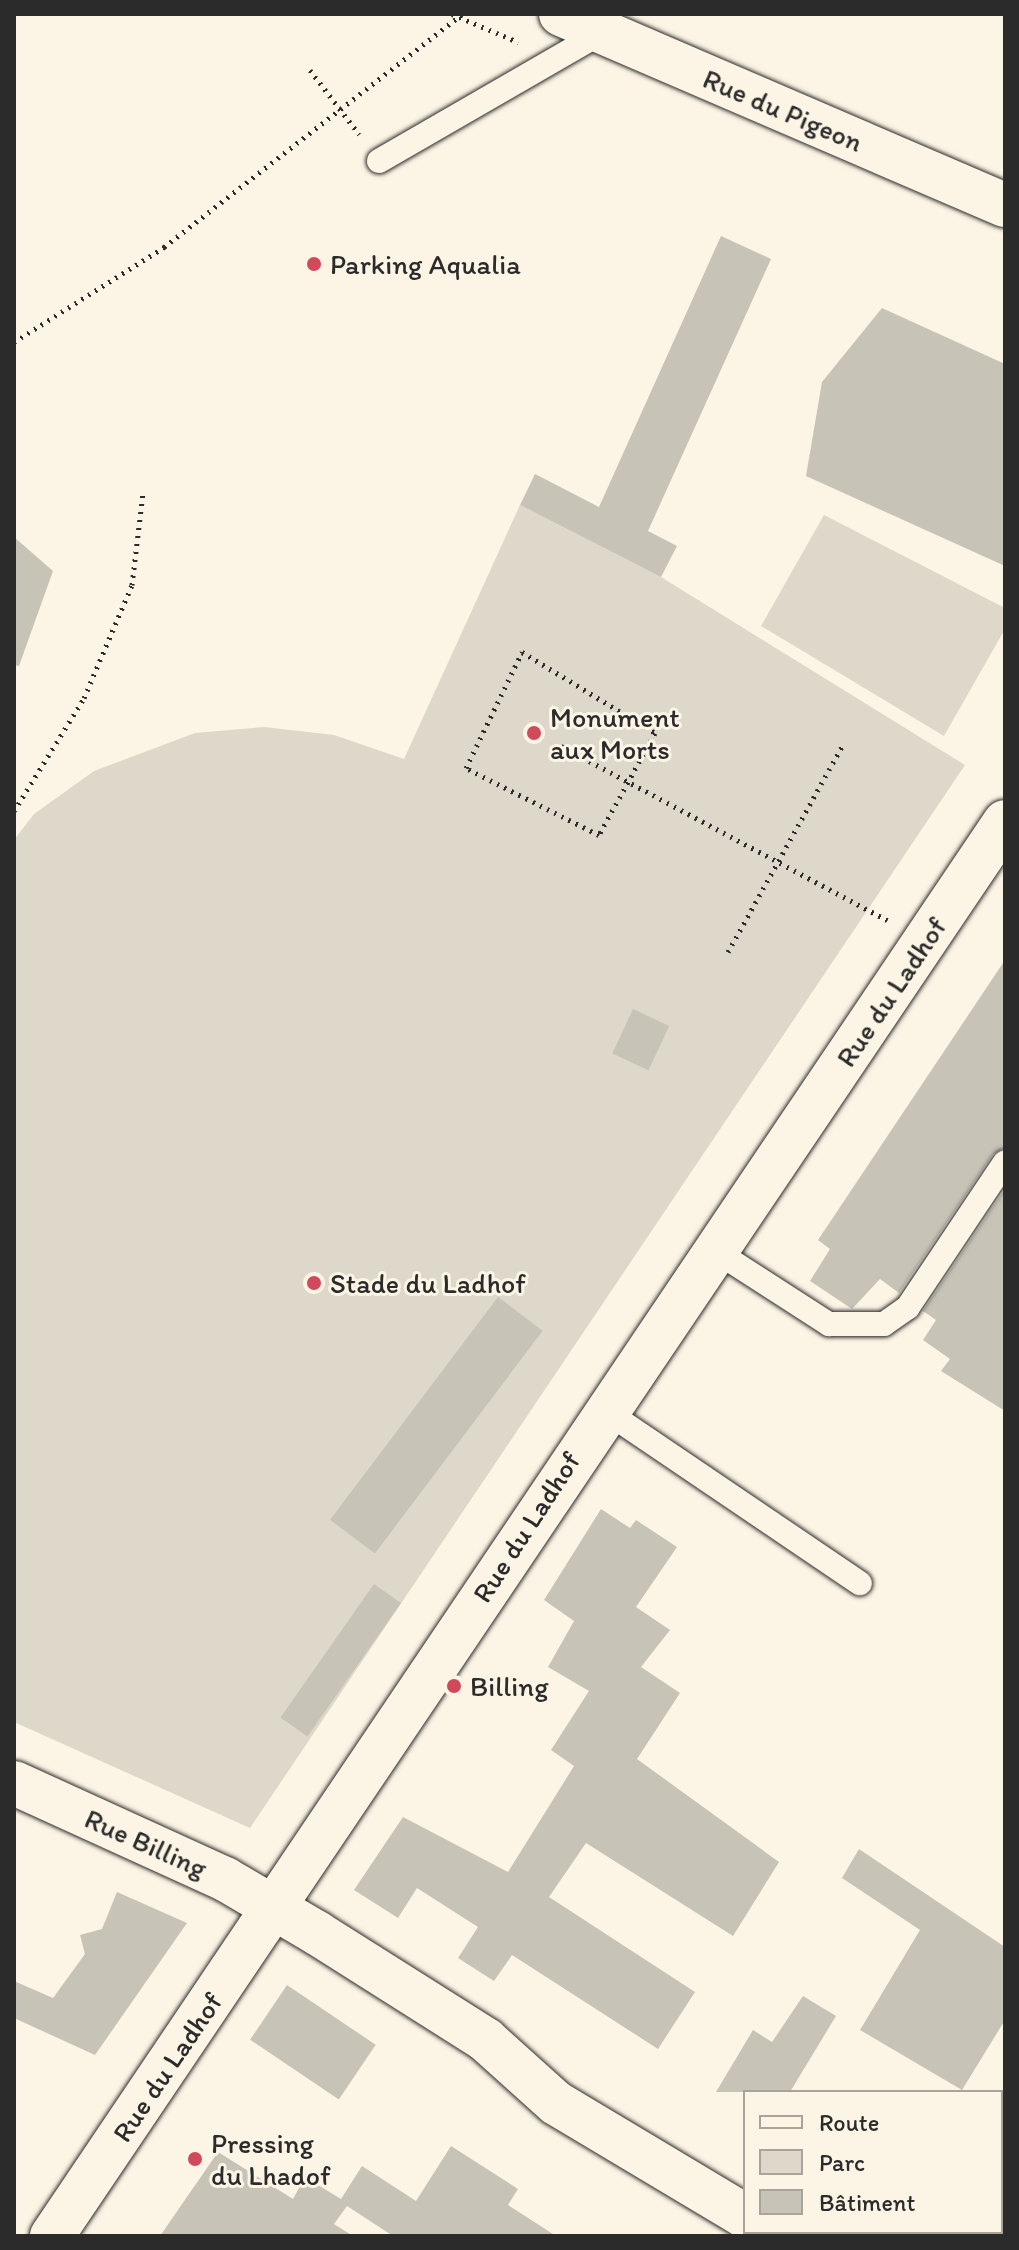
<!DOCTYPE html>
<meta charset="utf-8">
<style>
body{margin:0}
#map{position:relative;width:1019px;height:2250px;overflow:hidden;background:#fcf5e5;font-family:Itim,sans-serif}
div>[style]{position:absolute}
.green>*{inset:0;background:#ded8ca}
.building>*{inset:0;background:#c8c3b7;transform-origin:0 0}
.path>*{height:5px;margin-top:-2.5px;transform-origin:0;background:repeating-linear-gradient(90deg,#2b2b2b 0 2px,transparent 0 8px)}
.roads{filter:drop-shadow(0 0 2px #2b2b2b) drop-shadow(0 0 2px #2b2b2b)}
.service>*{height:24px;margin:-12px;padding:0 12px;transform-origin:12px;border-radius:12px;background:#fcf5e5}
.minor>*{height:44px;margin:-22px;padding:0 22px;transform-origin:22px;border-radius:22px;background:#fcf5e5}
.secondary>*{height:44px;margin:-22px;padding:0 22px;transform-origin:22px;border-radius:22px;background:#fcf5e5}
.dots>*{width:22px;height:22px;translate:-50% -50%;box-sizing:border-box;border:4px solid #fcf5e5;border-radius:50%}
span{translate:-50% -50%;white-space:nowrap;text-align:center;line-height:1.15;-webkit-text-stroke:6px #fcf5e5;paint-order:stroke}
.street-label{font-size:28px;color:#2b2b2b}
.poi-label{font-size:28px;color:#2b2b2b}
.left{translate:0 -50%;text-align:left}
.frame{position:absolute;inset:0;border:16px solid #2b2b2b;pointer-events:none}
.legend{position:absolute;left:743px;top:2090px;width:260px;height:144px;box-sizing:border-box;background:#fcf5e5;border:2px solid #a8a49b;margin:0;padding:10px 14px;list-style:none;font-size:24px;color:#2b2b2b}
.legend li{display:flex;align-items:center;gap:16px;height:40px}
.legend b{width:40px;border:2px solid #a8a49b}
</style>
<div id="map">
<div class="green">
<div style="clip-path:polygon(520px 505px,661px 577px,965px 765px,250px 1828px,14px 1722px,14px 840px,34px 814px,94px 771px,195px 733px,264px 727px,334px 735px,404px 759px)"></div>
<div style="clip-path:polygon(824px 515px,1005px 608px,1005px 629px,944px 736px,761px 626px)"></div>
</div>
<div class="building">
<div style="clip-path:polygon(721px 236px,771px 259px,648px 531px,677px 546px,661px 577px,520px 505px,535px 474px,599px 507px)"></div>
<div style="clip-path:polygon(882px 308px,1005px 364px,1005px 566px,806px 476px,822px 382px)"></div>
<div style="clip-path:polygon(14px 537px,53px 571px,19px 666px,14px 665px)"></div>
<div style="clip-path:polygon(1005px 960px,1005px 1147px,993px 1154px,899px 1293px,880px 1279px,852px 1309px,810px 1281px,830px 1249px,818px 1240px)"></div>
<div style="left:633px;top:1009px;width:40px;height:49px;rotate:25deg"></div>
<div style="clip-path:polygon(1005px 1189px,1005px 1411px,941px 1371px,950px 1359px,923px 1340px,936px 1320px,923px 1311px)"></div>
<div style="left:498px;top:1297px;width:56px;height:279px;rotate:37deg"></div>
<div style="clip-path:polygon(601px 1509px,630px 1528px,636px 1520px,677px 1547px,636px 1607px,670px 1630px,641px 1667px,680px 1693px,637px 1759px,779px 1862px,733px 1936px,586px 1843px,549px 1897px,695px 1992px,658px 2049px,512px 1955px,494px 1981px,458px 1958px,478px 1927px,417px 1888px,398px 1918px,354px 1890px,403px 1817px,508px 1872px,574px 1766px,551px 1750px,589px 1691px,548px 1667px,574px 1621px,544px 1600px)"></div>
<div style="left:374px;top:1584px;width:33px;height:163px;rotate:35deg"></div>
<div style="clip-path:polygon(859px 1849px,1005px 1947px,1005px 2020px,962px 2090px,860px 2030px,920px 1930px,842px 1878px)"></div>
<div style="clip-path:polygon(117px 1892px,187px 1923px,95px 2055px,14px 2018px,14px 1981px,53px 1998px,85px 1954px,80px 1935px,102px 1929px)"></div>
<div style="left:287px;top:1985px;width:107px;height:66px;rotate:34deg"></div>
<div style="clip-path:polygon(803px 1996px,836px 2016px,790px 2092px,716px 2092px,753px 2030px,772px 2042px)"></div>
<div style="clip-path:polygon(451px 2146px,518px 2189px,508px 2205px,556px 2236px,393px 2236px,347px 2206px,334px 2224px,353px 2236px,160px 2236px,218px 2152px,293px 2199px,305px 2177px,341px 2199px,362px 2166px,416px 2201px)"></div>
</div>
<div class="path">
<div style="left:452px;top:14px;width:72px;rotate:23deg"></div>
<div style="left:310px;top:70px;width:81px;rotate:52.6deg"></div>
<div style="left:14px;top:342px;width:178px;rotate:-32.3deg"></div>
<div style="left:164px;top:247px;width:378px;rotate:-38deg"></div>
<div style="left:522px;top:652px;width:156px;rotate:31.3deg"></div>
<div style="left:655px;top:733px;width:116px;rotate:118.8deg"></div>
<div style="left:599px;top:835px;width:149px;rotate:-153.3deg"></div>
<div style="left:466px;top:768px;width:129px;rotate:-64.2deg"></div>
<div style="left:561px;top:746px;width:370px;rotate:28.1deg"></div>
<div style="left:14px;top:811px;width:133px;rotate:-58.2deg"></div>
<div style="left:84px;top:698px;width:123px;rotate:-67deg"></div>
<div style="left:132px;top:585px;width:93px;rotate:-83.2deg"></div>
<div style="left:728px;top:952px;width:239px;rotate:-61deg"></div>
</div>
<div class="roads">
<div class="service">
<div style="left:379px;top:161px;width:258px;rotate:-30deg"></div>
<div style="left:714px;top:1250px;width:137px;rotate:32.8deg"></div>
<div style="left:829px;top:1324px;width:55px"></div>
<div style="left:884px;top:1324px;width:29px;rotate:-35deg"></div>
<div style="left:908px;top:1307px;width:174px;rotate:-56.2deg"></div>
<div style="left:604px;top:1410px;width:309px;rotate:34.1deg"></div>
</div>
<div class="minor">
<div style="left:561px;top:14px;width:483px;rotate:23.3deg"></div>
<div style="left:14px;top:1783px;width:232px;rotate:24.5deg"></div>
<div style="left:225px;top:1879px;width:107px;rotate:30.4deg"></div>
<div style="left:317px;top:1933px;width:200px;rotate:32.3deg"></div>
<div style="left:486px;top:2040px;width:94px;rotate:42deg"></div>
<div style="left:556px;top:2103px;width:220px;rotate:30.9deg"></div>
<div style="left:772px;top:2232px;width:9px;rotate:27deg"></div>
</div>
<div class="secondary">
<div style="left:52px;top:2236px;width:1705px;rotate:-56.02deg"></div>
</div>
</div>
<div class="dots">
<div style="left:314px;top:264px;background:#d1495b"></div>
<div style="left:534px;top:733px;background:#d1495b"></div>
<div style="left:314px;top:1283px;background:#d1495b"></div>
<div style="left:454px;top:1686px;background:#d1495b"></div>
<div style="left:195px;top:2159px;background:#d1495b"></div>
</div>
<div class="street-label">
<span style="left:783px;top:110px;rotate:23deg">Rue du Pigeon</span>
<span style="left:891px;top:992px;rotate:-56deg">Rue du Ladhof</span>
<span style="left:526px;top:1527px;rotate:-57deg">Rue du Ladhof</span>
<span style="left:146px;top:1843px;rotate:24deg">Rue Billing</span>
<span style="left:167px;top:2067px;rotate:-56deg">Rue du Ladhof</span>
</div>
<div class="poi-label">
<span class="left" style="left:330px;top:264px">Parking Aqualia</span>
<span class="left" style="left:550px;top:733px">Monument<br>aux Morts</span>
<span class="left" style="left:330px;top:1283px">Stade du Ladhof</span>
<span class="left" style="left:470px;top:1686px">Billing</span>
<span class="left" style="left:211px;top:2159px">Pressing<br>du Lhadof</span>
</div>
<div class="frame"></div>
<ul class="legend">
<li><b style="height:10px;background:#fcf5e5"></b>Route</li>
<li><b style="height:22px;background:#ded8ca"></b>Parc</li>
<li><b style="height:22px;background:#c8c3b7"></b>Bâtiment</li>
</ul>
</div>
